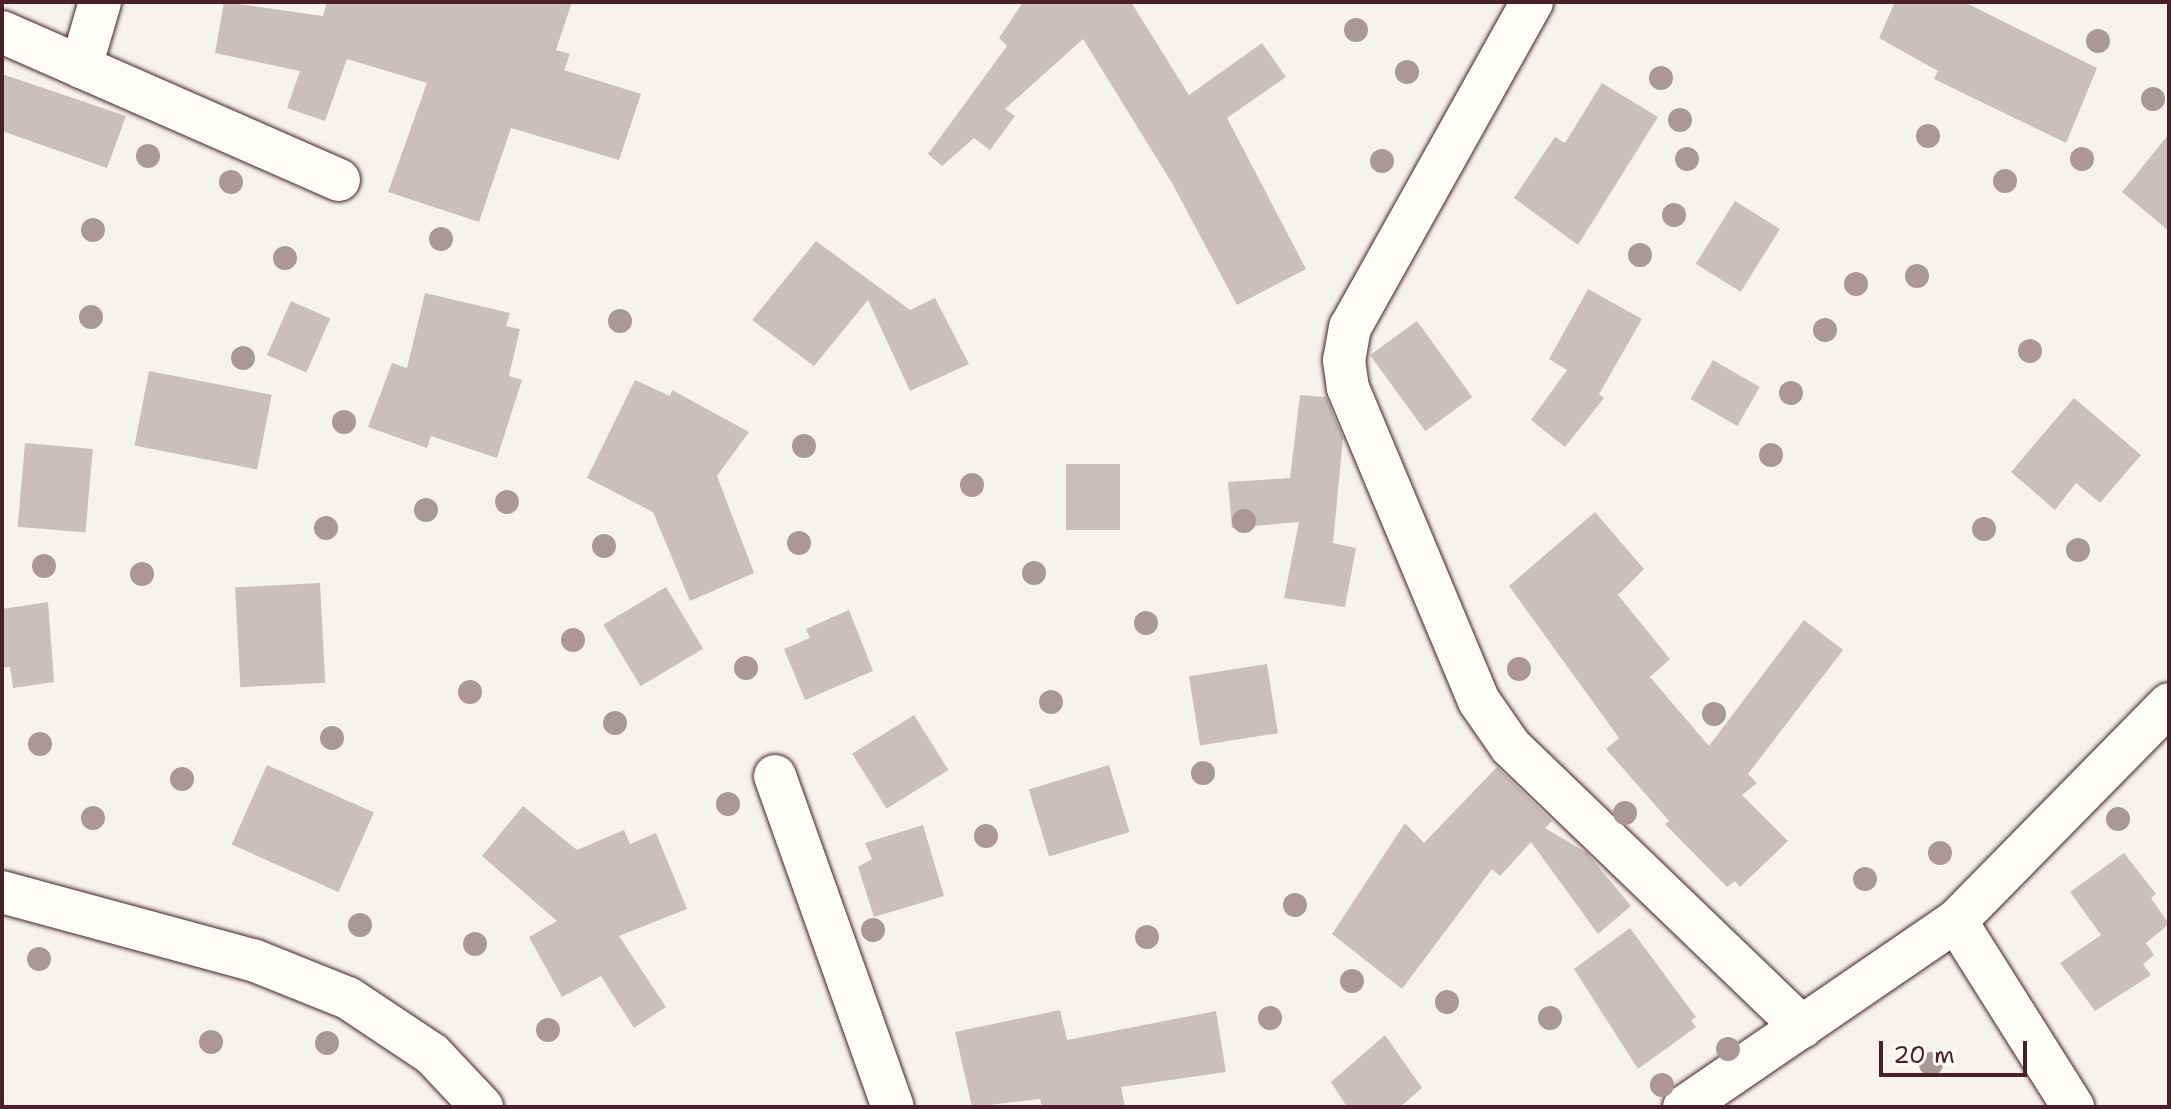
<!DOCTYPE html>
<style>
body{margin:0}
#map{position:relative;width:2171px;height:1109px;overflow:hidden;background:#f6f3ef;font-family:"Shantell Sans",sans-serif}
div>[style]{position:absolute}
.building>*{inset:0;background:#cbbfbe;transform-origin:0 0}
.roads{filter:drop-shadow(0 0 2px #4a1f2b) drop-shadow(0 0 2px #4a1f2b)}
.minor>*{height:42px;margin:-21px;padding:0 21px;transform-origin:21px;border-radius:21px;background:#fdfcf7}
.trees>*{width:24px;height:24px;margin:-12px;border-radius:50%;background:#ab979a}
span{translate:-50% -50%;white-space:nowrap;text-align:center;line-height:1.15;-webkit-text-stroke:6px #fdfcf7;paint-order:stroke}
.frame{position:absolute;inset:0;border:4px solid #4a1f2b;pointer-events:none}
.scale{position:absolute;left:1879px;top:1041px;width:148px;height:36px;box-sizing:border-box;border:4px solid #4a1f2b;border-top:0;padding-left:10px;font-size:24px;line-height:28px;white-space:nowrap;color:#4a1f2b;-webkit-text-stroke:6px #fdfcf7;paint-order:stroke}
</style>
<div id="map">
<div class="building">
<div style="clip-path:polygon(224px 2px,323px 16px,327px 2px,572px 2px,556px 50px,570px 54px,564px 70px,641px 94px,619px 160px,511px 128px,479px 222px,388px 192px,427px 83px,347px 59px,325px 121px,287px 108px,300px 71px,215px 53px)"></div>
<div style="clip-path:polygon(1023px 2px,1131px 2px,1189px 95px,1262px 43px,1286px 77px,1227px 118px,1306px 269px,1237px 305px,1172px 183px,1083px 39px,1005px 109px,1015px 116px,990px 150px,974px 138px,942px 166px,928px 154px,1007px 46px,999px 38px)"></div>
<div style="clip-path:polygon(1895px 2px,1964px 2px,2097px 68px,2066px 143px,1934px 79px,1938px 71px,1879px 38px)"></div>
<div style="clip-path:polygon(2px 74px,126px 116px,107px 168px,2px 131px)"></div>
<div style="clip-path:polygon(1602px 83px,1658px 117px,1578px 245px,1514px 198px,1555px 137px,1565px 143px)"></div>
<div style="clip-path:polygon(2169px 134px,2169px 231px,2122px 192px)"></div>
<div style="left:1735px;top:201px;width:53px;height:74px;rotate:32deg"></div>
<div style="clip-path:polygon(816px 241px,910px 310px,935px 298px,969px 364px,910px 391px,868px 300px,814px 366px,752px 320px)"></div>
<div style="clip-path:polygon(1588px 289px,1642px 319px,1599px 394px,1604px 398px,1565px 447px,1531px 420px,1567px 370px,1549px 359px)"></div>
<div style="clip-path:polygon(425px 293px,510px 313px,506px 326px,520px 329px,509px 376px,522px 380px,497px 458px,431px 436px,427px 448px,368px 427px,392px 363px,407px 368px)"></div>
<div style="left:291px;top:301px;width:43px;height:59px;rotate:24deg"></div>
<div style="left:1417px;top:321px;width:94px;height:58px;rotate:54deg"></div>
<div style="left:1713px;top:360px;width:54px;height:45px;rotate:30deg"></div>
<div style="left:149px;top:371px;width:125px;height:76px;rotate:11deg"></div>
<div style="clip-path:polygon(635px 380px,670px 396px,672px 390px,749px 432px,717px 476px,754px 573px,690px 601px,653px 512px,587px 478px)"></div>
<div style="clip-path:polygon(1300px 395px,1326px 397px,1343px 438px,1333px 543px,1356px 548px,1345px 607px,1284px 598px,1299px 522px,1232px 528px,1228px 482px,1290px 478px)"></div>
<div style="clip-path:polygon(2074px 398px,2141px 455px,2100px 503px,2076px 483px,2055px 510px,2011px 472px)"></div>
<div style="left:25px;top:443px;width:68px;height:84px;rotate:5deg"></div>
<div style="left:1120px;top:464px;width:66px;height:54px;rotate:90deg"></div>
<div style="clip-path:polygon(1595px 512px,1644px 569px,1618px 595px,1670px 659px,1650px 677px,1709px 746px,1804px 620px,1843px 650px,1748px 774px,1757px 783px,1742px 795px,1788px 841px,1740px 887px,1735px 881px,1727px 887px,1665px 824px,1669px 821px,1606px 749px,1619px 738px,1509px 586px)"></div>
<div style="left:320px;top:583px;width:100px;height:85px;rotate:87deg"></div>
<div style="left:666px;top:587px;width:72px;height:73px;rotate:59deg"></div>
<div style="clip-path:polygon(48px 602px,54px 682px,13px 688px,10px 667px,2px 668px,2px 609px)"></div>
<div style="clip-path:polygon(849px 610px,873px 671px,805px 700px,784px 649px,810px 638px,806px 629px)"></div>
<div style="left:1267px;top:664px;width:70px;height:79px;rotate:81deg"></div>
<div style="left:914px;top:715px;width:65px;height:73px;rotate:58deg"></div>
<div style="left:267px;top:765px;width:117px;height:87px;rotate:24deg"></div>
<div style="left:1109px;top:765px;width:70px;height:84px;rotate:73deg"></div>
<div style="clip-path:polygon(1497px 767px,1552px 821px,1545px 828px,1587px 853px,1631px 906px,1598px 934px,1531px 842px,1500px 876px,1492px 869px,1402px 989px,1332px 934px,1405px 823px,1424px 843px)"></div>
<div style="clip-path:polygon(523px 806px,577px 850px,624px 830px,630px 844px,656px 833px,687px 909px,619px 936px,666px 1007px,634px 1028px,601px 976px,562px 997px,529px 937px,557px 921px,482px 856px)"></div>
<div style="clip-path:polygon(923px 825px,944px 896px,874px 917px,858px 867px,872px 859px,865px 843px)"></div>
<div style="clip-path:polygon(2124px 853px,2156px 894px,2151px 898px,2169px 924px,2146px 943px,2154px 955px,2143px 964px,2151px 975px,2095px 1011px,2060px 963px,2101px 935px,2070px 892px)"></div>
<div style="clip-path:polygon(1630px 928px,1696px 1017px,1691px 1020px,1696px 1027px,1638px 1069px,1574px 969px)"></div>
<div style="clip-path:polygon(1060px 1010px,1067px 1040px,1216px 1011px,1226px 1072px,1121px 1087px,1125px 1107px,1042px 1107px,1040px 1099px,972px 1107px,955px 1032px)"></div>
<div style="clip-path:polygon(1385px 1035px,1422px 1088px,1400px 1107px,1347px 1107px,1331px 1082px)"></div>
</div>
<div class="roads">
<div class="minor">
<div style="left:1532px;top:2px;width:372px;rotate:119.2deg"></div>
<div style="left:1350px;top:327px;width:34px;rotate:100deg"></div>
<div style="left:1344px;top:360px;width:28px;rotate:82deg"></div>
<div style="left:1348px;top:388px;width:339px;rotate:67.3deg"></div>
<div style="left:1479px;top:701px;width:56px;rotate:55.2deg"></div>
<div style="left:1511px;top:747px;width:404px;rotate:43.9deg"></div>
<div style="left:2px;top:32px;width:368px;rotate:23.7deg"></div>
<div style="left:81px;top:67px;width:68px;rotate:-73.7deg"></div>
<div style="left:775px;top:776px;width:351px;rotate:70.4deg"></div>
<div style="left:2px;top:892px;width:260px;rotate:15.2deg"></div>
<div style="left:253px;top:960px;width:102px;rotate:21.8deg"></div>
<div style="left:348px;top:998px;width:101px;rotate:33.7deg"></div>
<div style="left:432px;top:1054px;width:73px;rotate:46.7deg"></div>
<div style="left:1956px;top:921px;width:220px;rotate:57.8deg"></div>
<div style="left:1684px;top:1107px;width:330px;rotate:-34.4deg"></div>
<div style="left:1956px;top:921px;width:304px;rotate:-45.5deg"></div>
</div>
</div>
<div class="trees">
<div style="left:1356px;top:30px"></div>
<div style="left:2098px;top:41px"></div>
<div style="left:1407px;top:72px"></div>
<div style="left:1661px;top:78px"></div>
<div style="left:2153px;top:99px"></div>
<div style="left:1680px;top:120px"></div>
<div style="left:1928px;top:136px"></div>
<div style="left:148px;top:156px"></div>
<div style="left:1687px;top:159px"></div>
<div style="left:2082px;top:159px"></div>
<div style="left:1382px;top:161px"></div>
<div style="left:2005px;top:181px"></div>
<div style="left:231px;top:182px"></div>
<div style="left:1674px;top:215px"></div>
<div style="left:93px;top:230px"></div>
<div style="left:441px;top:239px"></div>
<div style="left:1640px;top:255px"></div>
<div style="left:285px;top:258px"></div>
<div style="left:1917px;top:276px"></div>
<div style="left:1856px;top:284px"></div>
<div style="left:91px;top:317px"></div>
<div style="left:620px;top:321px"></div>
<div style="left:1825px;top:330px"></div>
<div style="left:2030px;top:351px"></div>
<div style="left:243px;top:358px"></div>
<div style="left:1791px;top:393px"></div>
<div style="left:344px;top:422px"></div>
<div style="left:804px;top:446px"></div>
<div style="left:1771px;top:455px"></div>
<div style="left:972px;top:485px"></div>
<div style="left:507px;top:502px"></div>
<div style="left:426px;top:510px"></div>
<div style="left:1244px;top:521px"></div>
<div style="left:326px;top:528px"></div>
<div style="left:1984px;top:529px"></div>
<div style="left:799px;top:543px"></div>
<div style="left:604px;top:546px"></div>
<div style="left:2078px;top:550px"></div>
<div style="left:44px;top:566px"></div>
<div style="left:1034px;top:573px"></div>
<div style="left:142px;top:574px"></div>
<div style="left:1146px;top:623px"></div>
<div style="left:573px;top:640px"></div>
<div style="left:746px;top:668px"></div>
<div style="left:1519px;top:669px"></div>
<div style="left:470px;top:692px"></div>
<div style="left:1051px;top:702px"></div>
<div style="left:1714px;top:714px"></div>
<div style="left:615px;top:723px"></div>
<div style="left:332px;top:738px"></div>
<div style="left:40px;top:744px"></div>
<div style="left:1203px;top:773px"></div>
<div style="left:182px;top:779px"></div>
<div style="left:728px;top:804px"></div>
<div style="left:1625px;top:813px"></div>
<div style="left:93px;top:818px"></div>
<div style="left:2118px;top:819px"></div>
<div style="left:986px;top:836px"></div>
<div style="left:1940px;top:853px"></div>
<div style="left:1865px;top:879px"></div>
<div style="left:1295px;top:905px"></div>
<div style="left:360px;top:925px"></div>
<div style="left:873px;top:930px"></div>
<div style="left:1147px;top:937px"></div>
<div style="left:475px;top:944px"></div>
<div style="left:39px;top:959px"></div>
<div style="left:1352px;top:981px"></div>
<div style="left:1447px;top:1002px"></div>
<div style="left:1270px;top:1018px"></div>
<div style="left:1550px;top:1018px"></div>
<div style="left:548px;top:1030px"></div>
<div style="left:211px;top:1042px"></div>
<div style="left:327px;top:1043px"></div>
<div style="left:1728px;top:1049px"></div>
<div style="left:1931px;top:1064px"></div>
<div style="left:1662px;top:1085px"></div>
</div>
<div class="frame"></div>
<div class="scale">20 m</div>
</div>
